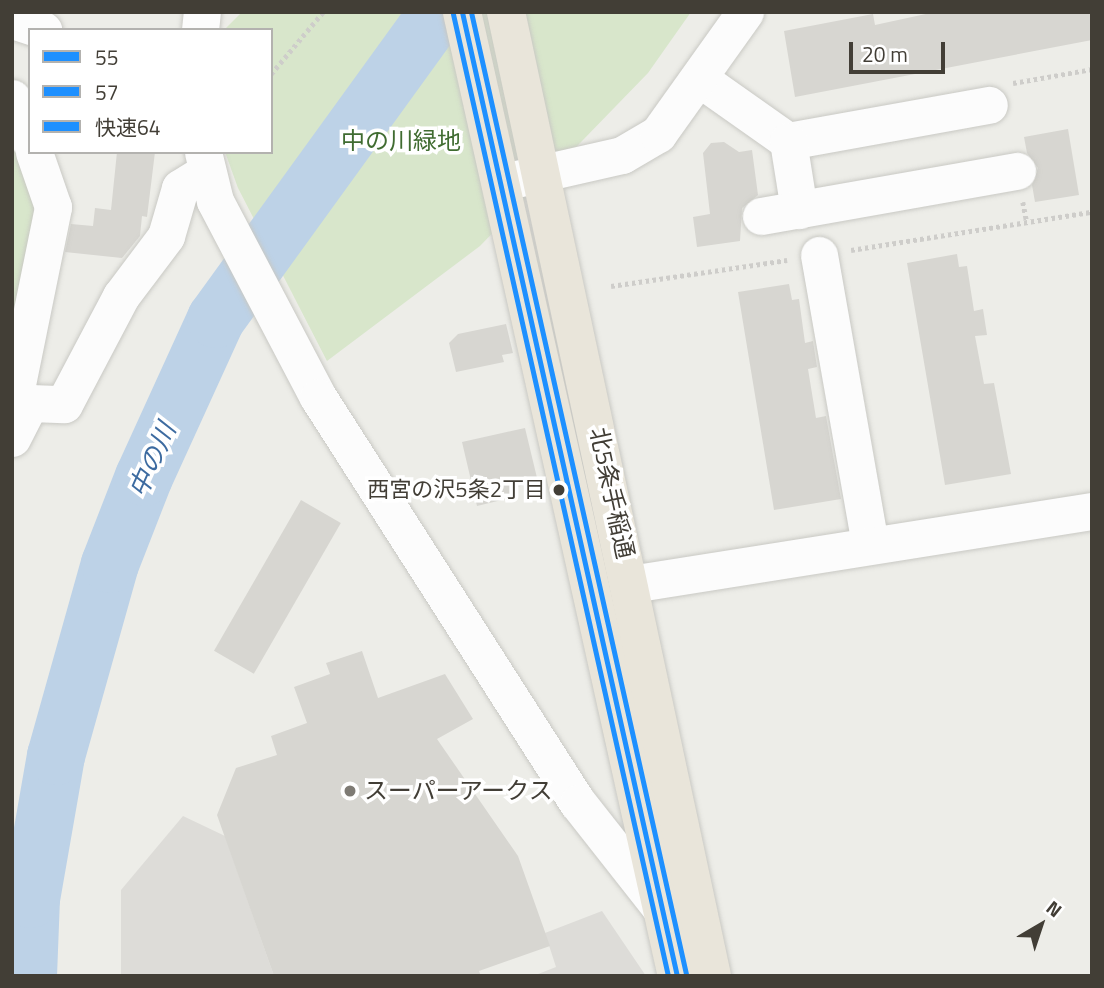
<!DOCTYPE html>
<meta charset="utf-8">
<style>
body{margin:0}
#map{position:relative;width:1104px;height:988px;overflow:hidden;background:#edede8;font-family:"Titillium Web","Noto Sans JP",sans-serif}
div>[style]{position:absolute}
.green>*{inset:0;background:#d8e6cb}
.parking>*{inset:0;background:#dddcd8}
.river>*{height:58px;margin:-29px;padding:0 29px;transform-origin:29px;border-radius:29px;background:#bdd2e7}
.building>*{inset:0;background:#d7d6d1;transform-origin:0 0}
.path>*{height:4.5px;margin-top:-2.25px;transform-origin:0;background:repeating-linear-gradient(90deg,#cecdca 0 3.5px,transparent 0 7px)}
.roads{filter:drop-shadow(0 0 2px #c9c9c4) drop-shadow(0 0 2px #c9c9c4)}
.minor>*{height:37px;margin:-18.5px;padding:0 18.5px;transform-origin:18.5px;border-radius:18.5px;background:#fcfcfc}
.highway>*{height:38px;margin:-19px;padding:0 19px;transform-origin:19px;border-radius:19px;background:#e9e5da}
.bus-1>*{height:5px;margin:-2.5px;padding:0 2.5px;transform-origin:2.5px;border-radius:2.5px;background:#1e90ff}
.bus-2>*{height:5px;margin:-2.5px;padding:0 2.5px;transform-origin:2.5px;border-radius:2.5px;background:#1e90ff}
.bus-3>*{height:5px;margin:-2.5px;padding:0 2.5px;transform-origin:2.5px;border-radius:2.5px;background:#1e90ff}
.dots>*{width:19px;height:19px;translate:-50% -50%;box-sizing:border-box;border:4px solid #fff;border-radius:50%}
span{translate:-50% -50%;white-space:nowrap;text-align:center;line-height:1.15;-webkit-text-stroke:7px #fff;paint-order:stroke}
.bus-label{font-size:22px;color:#423e36}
.right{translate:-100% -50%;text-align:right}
.park-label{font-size:24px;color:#406c31}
.street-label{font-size:24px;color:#423e36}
.poi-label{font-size:24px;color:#423e36}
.left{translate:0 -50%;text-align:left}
.water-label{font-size:26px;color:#3d6ba0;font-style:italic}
.frame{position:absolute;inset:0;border:14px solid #423e36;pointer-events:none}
.legend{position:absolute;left:28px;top:28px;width:245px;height:126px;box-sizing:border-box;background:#fff;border:2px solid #b3b2af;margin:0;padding:9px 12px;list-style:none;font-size:21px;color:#423e36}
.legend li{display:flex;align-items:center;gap:14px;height:35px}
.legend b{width:35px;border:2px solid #b3b2af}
.north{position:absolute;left:1006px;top:890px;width:70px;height:70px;-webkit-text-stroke:5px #fff;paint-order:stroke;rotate:39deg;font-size:19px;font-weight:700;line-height:28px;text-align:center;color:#423e36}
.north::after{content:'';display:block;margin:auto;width:24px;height:32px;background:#423e36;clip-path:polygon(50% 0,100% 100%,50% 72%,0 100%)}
.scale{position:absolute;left:849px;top:42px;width:96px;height:32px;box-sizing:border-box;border:4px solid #423e36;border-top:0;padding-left:9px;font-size:21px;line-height:24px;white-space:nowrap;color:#423e36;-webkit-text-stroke:5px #fff;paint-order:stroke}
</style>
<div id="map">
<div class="green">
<div style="clip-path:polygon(242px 12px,691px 12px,648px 73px,480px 246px,327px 361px,238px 188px,225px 152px,271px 152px,271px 30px,224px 30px)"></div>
<div style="clip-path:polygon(12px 128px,42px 205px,12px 360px)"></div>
</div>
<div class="parking">
<div style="clip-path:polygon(183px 816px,225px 836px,274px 976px,121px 976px,121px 890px)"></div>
<div style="clip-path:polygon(602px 911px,646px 976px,533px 976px,556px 967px,545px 933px)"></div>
</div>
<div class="river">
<div style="left:28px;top:976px;width:77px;rotate:-87.8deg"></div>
<div style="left:31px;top:899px;width:145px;rotate:-80.1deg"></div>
<div style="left:56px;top:756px;width:199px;rotate:-74.3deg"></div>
<div style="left:110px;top:564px;width:93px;rotate:-68.7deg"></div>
<div style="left:144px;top:477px;width:174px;rotate:-65.5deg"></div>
<div style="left:216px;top:319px;width:379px;rotate:-54.1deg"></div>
</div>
<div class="building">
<div style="clip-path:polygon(935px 12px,1092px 12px,1092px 40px,795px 97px,784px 31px,873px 14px,875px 25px)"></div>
<div style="clip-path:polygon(1068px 129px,1079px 195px,1035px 202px,1032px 185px,1038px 168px,1027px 153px,1024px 137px)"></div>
<div style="clip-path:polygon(724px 142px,739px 152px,752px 150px,758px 195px,742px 208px,740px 241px,697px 247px,693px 217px,710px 214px,703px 153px,711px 143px)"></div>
<div style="clip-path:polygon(117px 152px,155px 152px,147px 217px,142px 216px,140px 236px,122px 258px,65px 252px,71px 224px,93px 226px,95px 208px,111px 210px)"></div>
<div style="clip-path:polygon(957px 254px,959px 267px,967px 266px,974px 311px,983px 309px,987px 335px,975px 336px,984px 384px,994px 383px,1011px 474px,945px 485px,907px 263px)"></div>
<div style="clip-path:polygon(789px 284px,792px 300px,799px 299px,805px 343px,813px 341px,817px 367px,808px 369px,816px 418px,826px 416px,841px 499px,774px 510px,738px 292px)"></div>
<div style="clip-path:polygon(506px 324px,513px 353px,502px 355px,504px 362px,456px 372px,449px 343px,458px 334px)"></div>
<div style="clip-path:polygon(525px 428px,538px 482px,512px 488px,514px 497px,477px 506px,462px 442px)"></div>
<div style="left:301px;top:500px;width:46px;height:174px;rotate:30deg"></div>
<div style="clip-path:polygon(362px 651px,378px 698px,445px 674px,473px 719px,437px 739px,518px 856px,550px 946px,479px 971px,481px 976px,274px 976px,217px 815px,236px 768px,277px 755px,271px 736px,307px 723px,294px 687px,330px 674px,326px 663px)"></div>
</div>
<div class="path">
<div style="left:271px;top:74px;width:81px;rotate:-50deg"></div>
<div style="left:1013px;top:83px;width:80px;rotate:-10deg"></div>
<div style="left:1023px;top:202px;width:20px;rotate:79deg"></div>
<div style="left:851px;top:250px;width:244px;rotate:-9deg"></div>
<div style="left:611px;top:286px;width:178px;rotate:-8.4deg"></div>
</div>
<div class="roads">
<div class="minor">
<div style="left:12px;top:20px;width:33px;rotate:18deg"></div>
<div style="left:200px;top:30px;width:18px;rotate:-84deg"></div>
<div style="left:700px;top:79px;width:108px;rotate:35.2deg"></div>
<div style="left:788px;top:141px;width:204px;rotate:-10.2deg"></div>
<div style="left:12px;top:98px;width:47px;rotate:67.3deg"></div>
<div style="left:788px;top:141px;width:70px;rotate:80.9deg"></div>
<div style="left:203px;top:152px;width:50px;rotate:76.2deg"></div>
<div style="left:215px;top:201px;width:221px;rotate:62.3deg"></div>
<div style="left:318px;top:397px;width:482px;rotate:57.4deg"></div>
<div style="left:578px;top:803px;width:137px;rotate:51.8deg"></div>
<div style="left:503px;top:182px;width:122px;rotate:-12.8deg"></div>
<div style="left:622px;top:155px;width:42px;rotate:-30.3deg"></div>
<div style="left:658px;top:134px;width:150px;rotate:-54.5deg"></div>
<div style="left:761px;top:216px;width:260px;rotate:-10deg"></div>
<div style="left:819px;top:255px;width:294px;rotate:80deg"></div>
<div style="left:12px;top:393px;width:21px;rotate:29deg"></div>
<div style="left:30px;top:403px;width:34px;rotate:2deg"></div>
<div style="left:64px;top:404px;width:122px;rotate:-62.2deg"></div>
<div style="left:121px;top:296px;width:75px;rotate:-53.1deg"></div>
<div style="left:166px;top:236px;width:50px;rotate:-73.7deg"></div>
<div style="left:180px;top:188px;width:31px;rotate:-32deg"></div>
<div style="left:15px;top:394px;width:191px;rotate:-78.5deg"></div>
<div style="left:53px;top:207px;width:58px;rotate:-109.1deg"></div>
<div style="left:12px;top:438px;width:39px;rotate:-63deg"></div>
<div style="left:631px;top:584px;width:467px;rotate:-9deg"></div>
</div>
<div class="highway">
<div style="left:462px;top:12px;width:988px;rotate:77.43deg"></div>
<div style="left:506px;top:12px;width:986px;rotate:77.94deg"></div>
</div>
</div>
<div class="bus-1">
<div style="left:462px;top:12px;width:988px;rotate:77.43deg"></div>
</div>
<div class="bus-2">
<div style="left:453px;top:14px;width:986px;rotate:77.4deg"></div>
</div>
<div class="bus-3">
<div style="left:471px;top:12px;width:986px;rotate:77.4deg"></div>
</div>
<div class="dots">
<div style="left:559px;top:490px;background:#423e36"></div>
<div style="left:350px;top:791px;background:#7e7b74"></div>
</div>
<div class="bus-label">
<span class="right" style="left:546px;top:490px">西宮の沢5条2丁目</span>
</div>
<div class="park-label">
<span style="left:401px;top:141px">中の川緑地</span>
</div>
<div class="street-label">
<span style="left:612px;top:493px;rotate:78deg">北5条手稲通</span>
</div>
<div class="poi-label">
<span class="left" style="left:364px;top:791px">スーパーアークス</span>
</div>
<div class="water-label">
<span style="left:152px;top:460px;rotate:-66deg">中の川</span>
</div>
<div class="frame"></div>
<ul class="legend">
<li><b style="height:9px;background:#1e90ff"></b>55</li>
<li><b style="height:9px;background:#1e90ff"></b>57</li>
<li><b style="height:9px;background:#1e90ff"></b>快速64</li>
</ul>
<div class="north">N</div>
<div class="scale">20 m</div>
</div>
